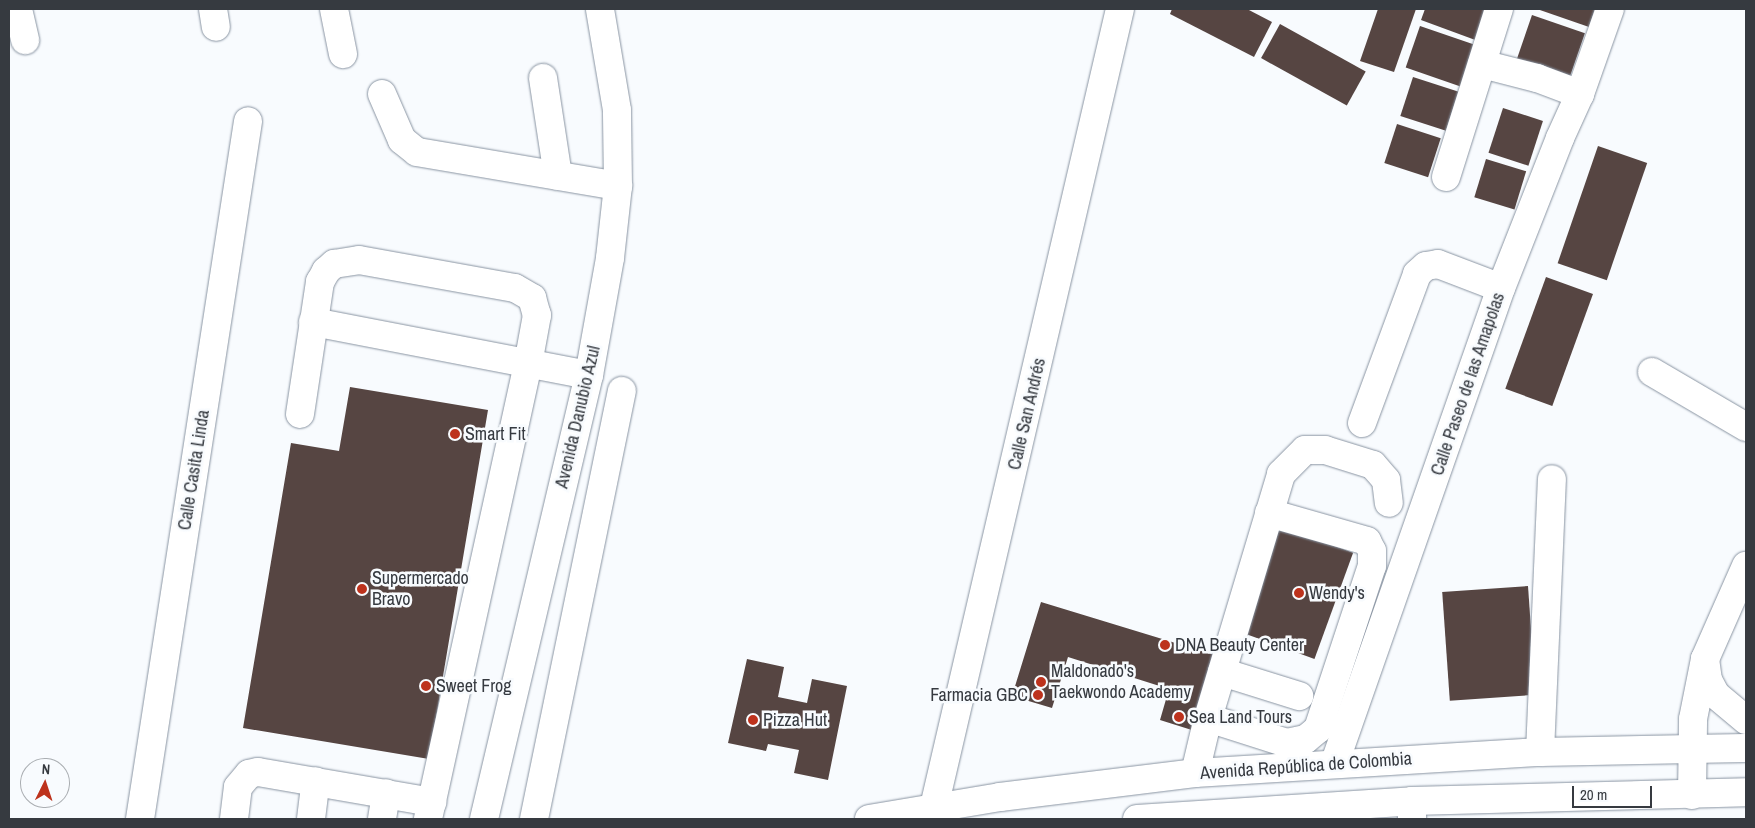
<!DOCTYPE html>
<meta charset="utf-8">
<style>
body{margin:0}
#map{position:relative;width:1755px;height:828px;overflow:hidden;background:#f8fbfe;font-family:"Archivo Narrow",sans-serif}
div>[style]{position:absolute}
.building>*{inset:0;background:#564542;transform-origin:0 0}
.roads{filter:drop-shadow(0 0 1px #8994a2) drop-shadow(0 0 1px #8994a2)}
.minor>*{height:28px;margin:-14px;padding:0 14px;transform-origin:14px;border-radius:14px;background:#fff}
.major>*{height:28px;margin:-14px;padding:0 14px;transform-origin:14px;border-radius:14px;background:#fff}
.dots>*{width:14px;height:14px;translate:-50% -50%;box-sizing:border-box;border:2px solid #f8fbfe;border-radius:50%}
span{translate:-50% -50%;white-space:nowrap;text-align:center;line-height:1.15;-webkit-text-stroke:5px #f8fbfe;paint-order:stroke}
.street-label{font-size:18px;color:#363a40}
.poi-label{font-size:18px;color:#363a40}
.left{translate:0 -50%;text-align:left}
.right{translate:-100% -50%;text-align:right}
.frame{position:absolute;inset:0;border:10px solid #363a40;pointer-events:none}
.north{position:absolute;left:20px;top:758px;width:50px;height:50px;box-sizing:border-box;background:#f8fbfe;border:1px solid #aaaeb2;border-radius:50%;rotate:4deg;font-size:14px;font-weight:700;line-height:20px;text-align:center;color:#363a40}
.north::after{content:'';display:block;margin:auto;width:18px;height:22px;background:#bd321c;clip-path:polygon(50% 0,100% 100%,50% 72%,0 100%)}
.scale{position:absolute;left:1572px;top:786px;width:80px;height:22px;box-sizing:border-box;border:2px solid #363a40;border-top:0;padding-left:6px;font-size:15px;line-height:18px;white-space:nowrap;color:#363a40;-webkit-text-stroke:4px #f8fbfe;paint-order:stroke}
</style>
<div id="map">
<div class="building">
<div style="clip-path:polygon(1172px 9px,1247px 9px,1272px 22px,1254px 57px,1170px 14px)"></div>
<div style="clip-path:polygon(1378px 9px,1416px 9px,1394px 72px,1360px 61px)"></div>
<div style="clip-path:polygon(1425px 9px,1490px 9px,1478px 41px,1421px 20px)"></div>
<div style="clip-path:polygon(1537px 9px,1595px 9px,1589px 27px)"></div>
<div style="left:1532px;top:15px;width:56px;height:48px;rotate:19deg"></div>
<div style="left:1280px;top:24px;width:98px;height:39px;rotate:29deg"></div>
<div style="left:1420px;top:26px;width:61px;height:44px;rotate:19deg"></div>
<div style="left:1413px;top:77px;width:48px;height:41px;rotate:18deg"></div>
<div style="left:1503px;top:108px;width:42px;height:47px;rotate:18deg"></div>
<div style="left:1397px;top:124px;width:46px;height:41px;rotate:18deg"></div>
<div style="left:1598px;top:146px;width:52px;height:124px;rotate:19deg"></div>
<div style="left:1486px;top:159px;width:42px;height:40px;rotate:17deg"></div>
<div style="left:1546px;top:277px;width:50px;height:119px;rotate:20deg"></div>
<div style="clip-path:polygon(350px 387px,488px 410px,429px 759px,243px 728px,291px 443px,339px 451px)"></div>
<div style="left:1277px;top:525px;width:81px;height:113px;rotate:20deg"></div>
<div style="left:1528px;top:586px;width:109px;height:86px;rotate:86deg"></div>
<div style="clip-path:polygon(1041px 602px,1218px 656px,1195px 731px,1160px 720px,1169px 689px,1068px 657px,1052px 708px,1012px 696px)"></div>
<div style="clip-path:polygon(747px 659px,784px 667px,778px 697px,807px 703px,812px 679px,847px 686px,828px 780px,794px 773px,799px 750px,768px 744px,766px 751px,728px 743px)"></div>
</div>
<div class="roads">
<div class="minor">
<div style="left:18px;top:9px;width:32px;rotate:77deg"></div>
<div style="left:213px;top:9px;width:18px;rotate:81deg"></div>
<div style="left:334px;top:9px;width:46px;rotate:78.7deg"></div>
<div style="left:1482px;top:64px;width:57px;rotate:14.3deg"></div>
<div style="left:1537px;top:78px;width:46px;rotate:20.4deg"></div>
<div style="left:543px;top:78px;width:99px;rotate:81.3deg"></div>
<div style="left:382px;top:94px;width:50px;rotate:66.5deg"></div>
<div style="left:402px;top:140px;width:19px;rotate:39deg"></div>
<div style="left:417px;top:152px;width:204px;rotate:9.6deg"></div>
<div style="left:1446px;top:177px;width:176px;rotate:-72.5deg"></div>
<div style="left:313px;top:322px;width:281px;rotate:10.9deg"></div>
<div style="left:1652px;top:372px;width:109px;rotate:30.3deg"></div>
<div style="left:300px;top:414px;width:134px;rotate:-81.4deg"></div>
<div style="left:320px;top:282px;width:13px;rotate:-61deg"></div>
<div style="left:326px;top:271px;width:11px;rotate:-41deg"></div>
<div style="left:334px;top:264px;width:25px;rotate:-9deg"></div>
<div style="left:359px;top:260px;width:158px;rotate:10.2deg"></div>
<div style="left:515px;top:288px;width:20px;rotate:30deg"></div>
<div style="left:532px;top:298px;width:18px;rotate:74deg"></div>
<div style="left:537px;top:315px;width:50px;rotate:100.4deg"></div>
<div style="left:528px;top:364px;width:466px;rotate:102.4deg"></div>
<div style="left:1362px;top:423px;width:159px;rotate:-69.7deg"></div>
<div style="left:1417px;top:274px;width:12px;rotate:-42deg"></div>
<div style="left:1426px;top:266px;width:12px;rotate:-9deg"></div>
<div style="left:1438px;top:264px;width:67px;rotate:20.9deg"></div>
<div style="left:1222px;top:672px;width:81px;rotate:17.3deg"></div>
<div style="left:1208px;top:718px;width:83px;rotate:17.6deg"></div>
<div style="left:1287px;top:743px;width:19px;rotate:-12deg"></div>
<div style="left:1306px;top:739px;width:16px;rotate:-40deg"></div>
<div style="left:1318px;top:729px;width:172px;rotate:-71.7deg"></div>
<div style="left:1372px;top:566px;width:15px;rotate:-90deg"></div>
<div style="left:1372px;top:551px;width:11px;rotate:-117deg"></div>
<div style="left:1367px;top:541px;width:102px;rotate:-164.1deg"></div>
<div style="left:1540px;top:752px;width:273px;rotate:-87.5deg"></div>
<div style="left:1335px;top:762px;width:502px;rotate:-70.7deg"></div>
<div style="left:1501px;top:288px;width:161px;rotate:-68.5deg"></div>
<div style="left:1560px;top:138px;width:48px;rotate:-65.6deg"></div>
<div style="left:1580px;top:94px;width:90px;rotate:-70.6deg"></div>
<div style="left:1195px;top:773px;width:57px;rotate:-76.7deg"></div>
<div style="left:1208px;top:718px;width:255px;rotate:-73.3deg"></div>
<div style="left:1281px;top:474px;width:34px;rotate:-45deg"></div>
<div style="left:1305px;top:450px;width:20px"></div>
<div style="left:1325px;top:450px;width:50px;rotate:17.4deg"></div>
<div style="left:1373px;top:465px;width:20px;rotate:49deg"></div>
<div style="left:1386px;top:480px;width:23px;rotate:83deg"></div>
<div style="left:1692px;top:795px;width:76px;rotate:-89.2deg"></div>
<div style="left:1693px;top:719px;width:61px;rotate:-78.7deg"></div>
<div style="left:1705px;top:659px;width:102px;rotate:-66.2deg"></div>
<div style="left:140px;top:819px;width:706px;rotate:-81.2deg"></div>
<div style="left:234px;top:819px;width:32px;rotate:-83deg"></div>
<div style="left:238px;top:787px;width:17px;rotate:-50deg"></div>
<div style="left:249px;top:774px;width:9px;rotate:-13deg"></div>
<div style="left:258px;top:772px;width:177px;rotate:9.8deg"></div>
<div style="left:311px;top:819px;width:38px;rotate:-83deg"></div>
<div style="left:382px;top:819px;width:26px;rotate:-81deg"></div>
<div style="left:484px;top:819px;width:456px;rotate:-76.7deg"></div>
<div style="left:589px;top:375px;width:119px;rotate:-79.8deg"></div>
<div style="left:610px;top:258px;width:72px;rotate:-83.7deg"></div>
<div style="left:618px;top:186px;width:76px;rotate:-90.8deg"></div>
<div style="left:617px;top:110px;width:102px;rotate:-99.6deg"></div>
<div style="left:534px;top:819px;width:437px;rotate:-78.4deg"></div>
<div style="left:935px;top:819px;width:12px;rotate:-95deg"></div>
<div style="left:934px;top:807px;width:819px;rotate:-76.88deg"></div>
<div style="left:1412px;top:819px;width:18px;rotate:-90deg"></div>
</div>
<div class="major">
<div style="left:1705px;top:659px;width:21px;rotate:82deg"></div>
<div style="left:1708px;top:680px;width:17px;rotate:62deg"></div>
<div style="left:1716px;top:695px;width:39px;rotate:40deg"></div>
<div style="left:869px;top:819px;width:133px;rotate:-9.5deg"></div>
<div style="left:1000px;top:797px;width:196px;rotate:-7deg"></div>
<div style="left:1195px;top:773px;width:346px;rotate:-3.5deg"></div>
<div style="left:1540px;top:752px;width:206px;rotate:-1.1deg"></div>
<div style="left:1137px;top:819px;width:276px;rotate:-3.7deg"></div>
<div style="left:1412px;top:801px;width:334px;rotate:-1.5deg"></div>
</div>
</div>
<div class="dots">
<div style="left:455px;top:434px;background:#bd321c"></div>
<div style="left:362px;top:589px;background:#bd321c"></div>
<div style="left:1299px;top:593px;background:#bd321c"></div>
<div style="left:1165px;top:645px;background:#bd321c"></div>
<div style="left:1041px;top:682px;background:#bd321c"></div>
<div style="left:426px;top:686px;background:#bd321c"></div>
<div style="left:1038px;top:695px;background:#bd321c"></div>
<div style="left:1179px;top:717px;background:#bd321c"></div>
<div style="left:753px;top:720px;background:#bd321c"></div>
</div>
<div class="street-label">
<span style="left:1468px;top:384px;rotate:-71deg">Calle Paseo de las Amapolas</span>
<span style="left:1027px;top:414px;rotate:-77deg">Calle San Andrés</span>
<span style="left:578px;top:417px;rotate:-77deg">Avenida Danubio Azul</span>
<span style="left:194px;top:470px;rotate:-81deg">Calle Casita Linda</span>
<span style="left:1306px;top:766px;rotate:-4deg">Avenida República de Colombia</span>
</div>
<div class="poi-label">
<span class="left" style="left:465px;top:434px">Smart Fit</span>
<span class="left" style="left:372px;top:589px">Supermercado<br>Bravo</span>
<span class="left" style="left:1309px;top:593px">Wendy's</span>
<span class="left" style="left:1175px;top:645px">DNA Beauty Center</span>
<span class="left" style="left:1051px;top:682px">Maldonado's<br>Taekwondo Academy</span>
<span class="left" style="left:436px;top:686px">Sweet Frog</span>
<span class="right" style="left:1028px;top:695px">Farmacia GBC</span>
<span class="left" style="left:1189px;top:717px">Sea Land Tours</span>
<span class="left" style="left:763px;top:720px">Pizza Hut</span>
</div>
<div class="frame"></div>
<div class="north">N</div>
<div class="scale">20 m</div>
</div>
